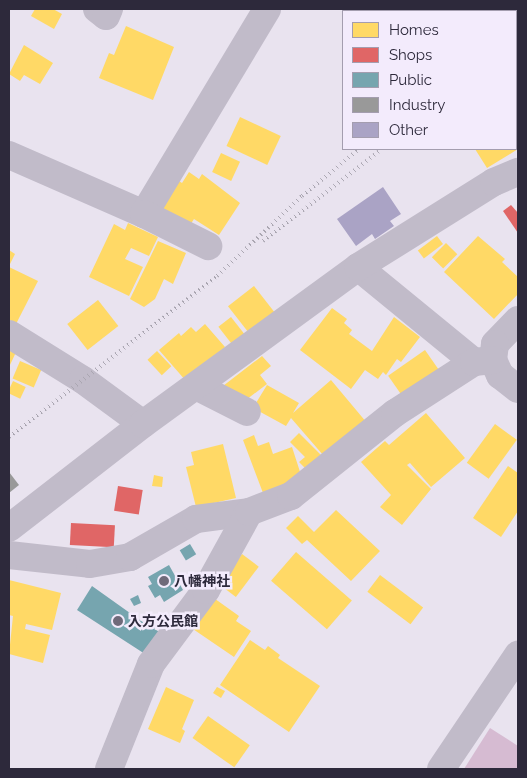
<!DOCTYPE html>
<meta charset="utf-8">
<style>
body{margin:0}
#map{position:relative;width:527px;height:778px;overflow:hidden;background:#e9e3ef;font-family:Raleway,"Noto Sans JP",sans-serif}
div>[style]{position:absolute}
.green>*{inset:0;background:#d6bbd2}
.homes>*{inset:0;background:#ffd966;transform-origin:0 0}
.shops>*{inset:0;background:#e06666;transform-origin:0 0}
.public>*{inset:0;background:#76a5af;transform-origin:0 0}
.industry>*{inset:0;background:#999}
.building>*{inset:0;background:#aaa3c5}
.minor>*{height:28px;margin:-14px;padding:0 14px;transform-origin:14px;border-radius:14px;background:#c1bbc9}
.rail>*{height:4px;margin-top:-2px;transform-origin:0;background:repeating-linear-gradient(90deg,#aaa6b1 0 1px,transparent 0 5px)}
.dots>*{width:14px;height:14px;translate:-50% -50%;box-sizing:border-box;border:2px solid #f3ebfc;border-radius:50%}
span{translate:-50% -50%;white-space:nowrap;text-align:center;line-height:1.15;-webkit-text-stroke:5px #f3ebfc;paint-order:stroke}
.poi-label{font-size:14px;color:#2d293b;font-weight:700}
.left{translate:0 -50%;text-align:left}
.frame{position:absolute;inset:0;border:10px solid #2d293b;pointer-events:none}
.legend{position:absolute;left:342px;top:10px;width:175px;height:140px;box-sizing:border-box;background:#f3ebfc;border:1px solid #a49daf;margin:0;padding:6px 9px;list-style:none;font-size:15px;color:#2d293b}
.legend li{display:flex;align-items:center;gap:10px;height:25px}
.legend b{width:25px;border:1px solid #a49daf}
</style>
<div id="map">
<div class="green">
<div style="clip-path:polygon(490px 728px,518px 746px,518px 769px,464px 769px)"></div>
</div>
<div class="homes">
<div style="clip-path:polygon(35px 9px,53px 9px,62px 14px,54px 29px,31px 16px)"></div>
<div style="clip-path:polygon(126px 26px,174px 47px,153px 100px,99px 78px,109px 53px,114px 55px)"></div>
<div style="clip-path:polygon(24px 45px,53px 63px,40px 84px,24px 75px,20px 81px,9px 74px)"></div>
<div style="left:240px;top:117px;width:45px;height:32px;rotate:25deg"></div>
<div style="clip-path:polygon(516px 132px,518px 149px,487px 168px,475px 149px,516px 149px)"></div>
<div style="left:221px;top:153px;width:21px;height:21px;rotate:25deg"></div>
<div style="clip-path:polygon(189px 172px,199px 179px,202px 174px,240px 203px,219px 235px,194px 219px,188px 228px,160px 210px,179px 181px,182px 183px)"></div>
<div style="clip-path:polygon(128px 223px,158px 237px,149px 256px,131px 248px,125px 259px,143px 267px,129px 296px,89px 277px,114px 224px,125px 230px)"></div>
<div style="left:437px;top:236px;width:10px;height:24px;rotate:53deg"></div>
<div style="clip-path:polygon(478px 236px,505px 259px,502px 262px,518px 277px,518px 294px,494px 319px,444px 272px)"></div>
<div style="clip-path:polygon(158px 241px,186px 253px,173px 284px,164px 279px,155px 299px,144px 307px,130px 299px)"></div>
<div style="left:446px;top:243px;width:16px;height:20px;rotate:45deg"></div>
<div style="clip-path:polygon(9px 250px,15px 254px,9px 266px)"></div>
<div style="clip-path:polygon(9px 267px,38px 281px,16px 324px,9px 320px)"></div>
<div style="left:254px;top:286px;width:33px;height:33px;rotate:52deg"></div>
<div style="left:98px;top:300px;width:33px;height:39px;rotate:52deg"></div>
<div style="clip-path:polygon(332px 308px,347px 319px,344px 323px,352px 330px,349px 334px,372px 351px,394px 317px,420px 337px,401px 362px,397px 359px,386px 375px,383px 372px,378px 379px,365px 370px,351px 389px,300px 350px)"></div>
<div style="left:231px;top:317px;width:23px;height:16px;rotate:52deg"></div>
<div style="clip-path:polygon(205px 324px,225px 347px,186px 381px,159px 350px,179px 333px,181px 336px,191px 327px,196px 332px)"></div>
<div style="clip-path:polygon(9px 344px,18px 348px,9px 367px)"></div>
<div style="left:425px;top:350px;width:24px;height:45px;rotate:55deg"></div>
<div style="left:157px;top:351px;width:21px;height:13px;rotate:47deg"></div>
<div style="clip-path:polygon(262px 356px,271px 366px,260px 375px,267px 384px,242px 403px,223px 386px)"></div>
<div style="left:20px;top:361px;width:23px;height:19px;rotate:23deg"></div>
<div style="clip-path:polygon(331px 380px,367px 423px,323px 455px,291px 418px,286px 426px,253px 408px,267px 385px,299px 403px,293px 413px)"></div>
<div style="left:13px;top:381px;width:14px;height:13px;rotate:25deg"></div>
<div style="clip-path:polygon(426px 413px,465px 458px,431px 487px,410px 463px,407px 465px,431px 489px,402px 525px,380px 507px,391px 495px,361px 462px,385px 441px,389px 445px)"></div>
<div style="left:495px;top:424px;width:27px;height:48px;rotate:36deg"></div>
<div style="clip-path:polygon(299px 433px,325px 459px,311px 474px,299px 462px,305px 457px,290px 442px)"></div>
<div style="clip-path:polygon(254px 435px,258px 446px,269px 442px,273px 454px,292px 447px,302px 478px,263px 493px,243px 440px)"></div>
<div style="clip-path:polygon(223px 444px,236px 498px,196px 507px,186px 467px,194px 465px,191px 452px)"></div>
<div style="clip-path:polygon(508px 466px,518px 473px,518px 511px,501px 537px,473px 518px)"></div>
<div style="clip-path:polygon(154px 475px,163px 477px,162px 487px,152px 486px)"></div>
<div style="clip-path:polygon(336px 510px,380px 551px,351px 581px,307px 540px,302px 544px,286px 528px,298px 516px,314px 532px)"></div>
<div style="left:296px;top:552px;width:74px;height:38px;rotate:41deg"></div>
<div style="left:242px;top:554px;width:21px;height:38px;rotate:37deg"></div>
<div style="left:380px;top:575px;width:54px;height:21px;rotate:37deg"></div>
<div style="clip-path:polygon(9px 580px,61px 593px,52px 630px,26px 624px,25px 629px,50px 635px,43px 663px,9px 654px,13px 616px,9px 615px)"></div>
<div style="clip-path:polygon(211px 596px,239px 616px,236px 621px,251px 631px,234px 657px,190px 627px)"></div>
<div style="clip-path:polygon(250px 640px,265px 650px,268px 646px,280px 655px,278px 658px,320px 686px,289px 732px,220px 685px)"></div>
<div style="clip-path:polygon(166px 687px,194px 700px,182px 729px,185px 731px,180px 743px,148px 729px)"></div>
<div style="clip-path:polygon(217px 687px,225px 691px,221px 698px,213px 693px)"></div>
<div style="left:208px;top:716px;width:51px;height:27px;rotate:35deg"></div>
</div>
<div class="shops">
<div style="clip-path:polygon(425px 9px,452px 9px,449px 11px)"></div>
<div style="clip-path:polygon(511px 205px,518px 213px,518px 233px,503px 211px)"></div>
<div style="left:118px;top:486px;width:25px;height:25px;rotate:9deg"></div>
<div style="left:71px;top:523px;width:44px;height:22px;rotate:3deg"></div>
</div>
<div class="public">
<div style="left:190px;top:544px;width:12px;height:12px;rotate:59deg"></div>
<div style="clip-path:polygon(169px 565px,183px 590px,164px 602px,160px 595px,155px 598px,148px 586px,152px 584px,148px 577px)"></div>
<div style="clip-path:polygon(92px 586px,144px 623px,147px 619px,157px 626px,154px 629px,160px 632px,145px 654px,77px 610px)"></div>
<div style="clip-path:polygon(138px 595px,141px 603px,134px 606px,130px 599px)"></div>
</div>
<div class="industry">
<div style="clip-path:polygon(9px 472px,19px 485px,9px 493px)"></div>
</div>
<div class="building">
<div style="clip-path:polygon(383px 187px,401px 214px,390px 221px,394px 226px,375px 239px,372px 234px,356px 246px,337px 219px)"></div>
</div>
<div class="minor">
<div style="left:97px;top:9px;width:11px;rotate:38deg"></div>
<div style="left:106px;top:16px;width:8px;rotate:-67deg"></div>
<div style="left:398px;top:9px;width:4px;rotate:34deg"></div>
<div style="left:516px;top:107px;width:4px;rotate:56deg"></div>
<div style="left:9px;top:155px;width:147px;rotate:23.6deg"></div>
<div style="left:144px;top:214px;width:239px;rotate:-59deg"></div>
<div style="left:144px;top:214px;width:72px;rotate:26.6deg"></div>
<div style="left:358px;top:267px;width:150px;rotate:39.3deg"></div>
<div style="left:518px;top:320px;width:33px;rotate:134deg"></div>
<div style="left:495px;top:344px;width:16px;rotate:97deg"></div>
<div style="left:493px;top:360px;width:17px;rotate:65deg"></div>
<div style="left:500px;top:375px;width:23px;rotate:38deg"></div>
<div style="left:9px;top:334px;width:87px;rotate:31.9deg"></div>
<div style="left:83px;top:380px;width:74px;rotate:36.3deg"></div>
<div style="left:196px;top:386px;width:57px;rotate:27deg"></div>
<div style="left:9px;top:528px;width:170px;rotate:-37.8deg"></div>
<div style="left:143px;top:424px;width:266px;rotate:-36.1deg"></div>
<div style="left:358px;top:267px;width:160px;rotate:-32deg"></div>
<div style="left:494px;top:182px;width:26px;rotate:-23deg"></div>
<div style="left:9px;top:555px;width:81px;rotate:6.3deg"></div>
<div style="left:90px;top:564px;width:41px;rotate:-9.9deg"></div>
<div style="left:130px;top:557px;width:76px;rotate:-29.9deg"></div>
<div style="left:196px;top:519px;width:53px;rotate:-7.5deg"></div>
<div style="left:109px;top:769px;width:113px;rotate:-68.2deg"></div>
<div style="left:151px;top:664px;width:92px;rotate:-53.4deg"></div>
<div style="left:206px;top:590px;width:89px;rotate:-61.1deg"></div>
<div style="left:249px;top:512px;width:45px;rotate:-20.9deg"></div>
<div style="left:291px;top:496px;width:133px;rotate:-38.6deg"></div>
<div style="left:395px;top:413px;width:94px;rotate:-32.8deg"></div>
<div style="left:474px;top:362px;width:19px;rotate:-6deg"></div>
<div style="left:441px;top:769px;width:138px;rotate:-56deg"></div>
</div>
<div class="rail">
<div style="left:516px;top:22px;width:3px;rotate:-45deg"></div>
<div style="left:516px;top:44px;width:3px;rotate:-45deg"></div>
<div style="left:263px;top:241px;width:150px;rotate:-37.7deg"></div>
<div style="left:9px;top:437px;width:263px;rotate:-37.7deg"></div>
<div style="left:217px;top:276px;width:117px;rotate:-43.3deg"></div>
<div style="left:302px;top:196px;width:74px;rotate:-39.5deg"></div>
</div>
<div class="dots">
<div style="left:164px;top:581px;background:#6f6a7a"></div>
<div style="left:118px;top:621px;background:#6f6a7a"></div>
</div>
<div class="poi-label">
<span class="left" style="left:174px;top:581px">八幡神社</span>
<span class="left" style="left:128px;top:621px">入方公民館</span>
</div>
<div class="frame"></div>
<ul class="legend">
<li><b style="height:14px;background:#ffd966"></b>Homes</li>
<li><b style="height:14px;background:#e06666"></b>Shops</li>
<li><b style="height:14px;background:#76a5af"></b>Public</li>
<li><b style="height:14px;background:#999"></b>Industry</li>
<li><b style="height:14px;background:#aaa3c5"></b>Other</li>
</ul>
</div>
